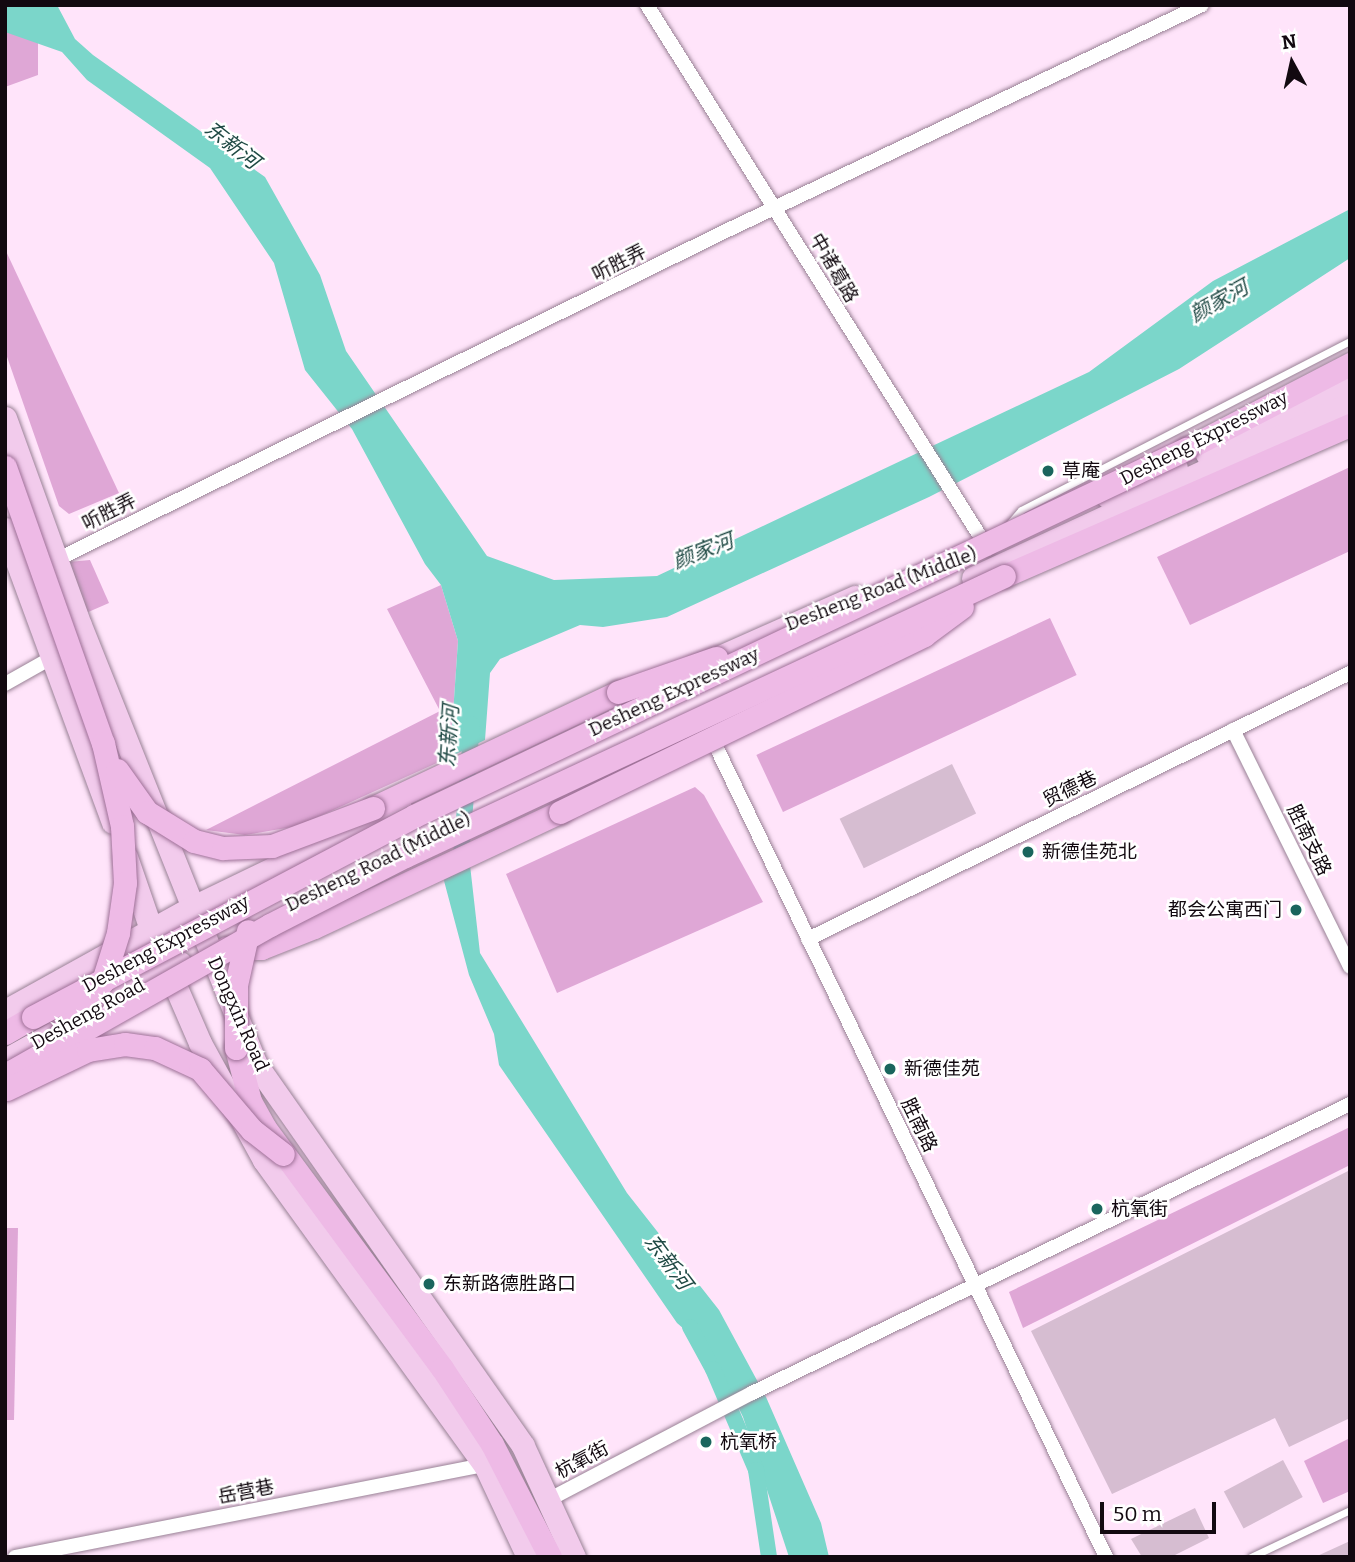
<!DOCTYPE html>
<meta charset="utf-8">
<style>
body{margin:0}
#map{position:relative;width:1355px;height:1562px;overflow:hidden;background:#ffe4fa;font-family:Bitter,"Noto Sans SC",serif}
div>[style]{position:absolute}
.green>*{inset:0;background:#dfa7d6;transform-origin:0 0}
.water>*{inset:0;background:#7bd6ca}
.canal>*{height:16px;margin:-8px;padding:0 8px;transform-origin:8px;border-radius:8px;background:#7bd6ca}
.building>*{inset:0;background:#d6bdd1;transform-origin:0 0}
.roads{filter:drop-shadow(0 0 2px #998195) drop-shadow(0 0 2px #998195)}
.service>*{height:7px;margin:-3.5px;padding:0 3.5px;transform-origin:3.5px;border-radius:3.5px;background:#fff}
.minor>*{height:14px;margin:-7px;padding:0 7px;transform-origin:7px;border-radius:7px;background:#fff}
.primary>*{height:23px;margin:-11.5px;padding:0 11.5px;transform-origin:11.5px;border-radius:11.5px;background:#f2cbec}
.trunk>*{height:23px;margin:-11.5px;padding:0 11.5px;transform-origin:11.5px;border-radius:11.5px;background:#eebae6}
.bridges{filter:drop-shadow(0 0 2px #9e7097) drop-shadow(0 0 2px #9e7097)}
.trunk-bridge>*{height:23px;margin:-11.5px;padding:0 11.5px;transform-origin:11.5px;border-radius:11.5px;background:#eebae6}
.dots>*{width:19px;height:19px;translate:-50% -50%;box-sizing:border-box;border:4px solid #fff;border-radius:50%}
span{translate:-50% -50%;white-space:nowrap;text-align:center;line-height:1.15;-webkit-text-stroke:5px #fff;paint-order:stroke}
.street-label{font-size:19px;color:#120910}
.poi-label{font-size:19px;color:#120910}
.left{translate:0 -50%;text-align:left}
.right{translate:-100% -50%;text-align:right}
.water-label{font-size:21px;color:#1f4944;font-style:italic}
.frame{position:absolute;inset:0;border:7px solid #120910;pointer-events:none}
.north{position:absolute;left:1257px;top:28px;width:70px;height:70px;-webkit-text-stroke:5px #fff;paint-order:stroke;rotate:352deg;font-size:19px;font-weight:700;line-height:28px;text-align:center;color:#120910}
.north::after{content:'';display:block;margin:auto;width:24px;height:32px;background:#120910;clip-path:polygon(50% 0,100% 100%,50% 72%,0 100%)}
.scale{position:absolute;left:1100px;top:1502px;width:116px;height:32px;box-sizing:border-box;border:4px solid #120910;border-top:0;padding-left:9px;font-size:21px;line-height:24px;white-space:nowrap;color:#120910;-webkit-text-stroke:5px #fff;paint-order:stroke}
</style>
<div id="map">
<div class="green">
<div style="clip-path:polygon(5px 19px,38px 39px,38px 75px,5px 87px)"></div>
<div style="clip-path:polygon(5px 249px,119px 493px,69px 514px,59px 506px,5px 351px)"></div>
<div style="clip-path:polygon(1350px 467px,1350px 551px,1190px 625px,1157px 557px)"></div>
<div style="clip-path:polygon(90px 560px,109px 603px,86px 613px,68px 562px)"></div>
<div style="clip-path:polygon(441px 585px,458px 641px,450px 757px,298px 826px,245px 835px,206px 830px,440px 711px,387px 609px)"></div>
<div style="left:1050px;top:618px;width:63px;height:324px;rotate:65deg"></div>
<div style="clip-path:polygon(695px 787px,704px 795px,763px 902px,557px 993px,506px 874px)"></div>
<div style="clip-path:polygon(1350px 1127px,1350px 1165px,1023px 1328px,1009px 1292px)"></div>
<div style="clip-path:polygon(5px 1228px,18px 1228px,14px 1420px,5px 1420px)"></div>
<div style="clip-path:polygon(1350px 1438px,1350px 1491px,1323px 1503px,1304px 1461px)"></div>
</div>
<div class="water">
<div style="clip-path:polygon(5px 5px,57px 5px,75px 39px,93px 55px,265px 177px,320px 275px,346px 351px,487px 556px,554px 580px,657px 576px,1089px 372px,1213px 281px,1350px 209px,1350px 258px,1179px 369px,929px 497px,667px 617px,603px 627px,580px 625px,500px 659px,490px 673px,485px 740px,450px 757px,458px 641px,441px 585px,425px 564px,352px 429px,305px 370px,274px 263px,210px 168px,87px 80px,62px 52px,5px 32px)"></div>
<div style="clip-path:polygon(470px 865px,480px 953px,627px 1193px,719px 1310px,766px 1397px,821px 1523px,829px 1557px,789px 1557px,743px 1417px,712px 1353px,677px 1323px,499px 1065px,494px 1034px,469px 975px,443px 877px)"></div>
</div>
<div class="canal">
<div style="left:460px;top:867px;width:143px;rotate:-85.2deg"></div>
<div style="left:690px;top:1327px;width:48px;rotate:61.3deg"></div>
<div style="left:713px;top:1369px;width:110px;rotate:66.9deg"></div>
<div style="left:756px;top:1470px;width:88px;rotate:81.5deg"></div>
</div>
<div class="building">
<div style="left:952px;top:764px;width:55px;height:125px;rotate:64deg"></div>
<div style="clip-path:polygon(1350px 1170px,1350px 1418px,1289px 1447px,1275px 1418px,1112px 1494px,1031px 1331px)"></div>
<div style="left:1283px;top:1460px;width:42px;height:67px;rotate:62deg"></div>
<div style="clip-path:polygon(1195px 1508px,1209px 1538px,1171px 1557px,1142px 1557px,1131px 1539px)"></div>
<div style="clip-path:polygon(1350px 1541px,1350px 1557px,1315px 1557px)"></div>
</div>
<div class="roads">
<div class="service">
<div style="left:1009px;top:524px;width:18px;rotate:-49deg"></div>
<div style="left:1021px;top:510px;width:370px;rotate:-27.2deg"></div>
<div style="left:1251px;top:1557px;width:110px;rotate:-25.4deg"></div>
</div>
<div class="minor">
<div style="left:647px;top:5px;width:642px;rotate:57.92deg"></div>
<div style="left:56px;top:560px;width:751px;rotate:-26.16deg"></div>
<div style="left:730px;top:229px;width:522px;rotate:-25.39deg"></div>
<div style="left:5px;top:684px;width:55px;rotate:-29.4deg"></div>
<div style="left:1233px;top:730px;width:264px;rotate:63.7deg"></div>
<div style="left:709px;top:732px;width:916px;rotate:64.3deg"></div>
<div style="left:808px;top:939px;width:604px;rotate:-26.14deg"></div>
<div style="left:548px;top:1500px;width:230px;rotate:-27.7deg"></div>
<div style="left:752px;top:1393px;width:664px;rotate:-25.79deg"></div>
<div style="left:15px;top:1557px;width:479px;rotate:-11.1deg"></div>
</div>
<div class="primary">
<div style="left:5px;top:418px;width:220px;rotate:70.1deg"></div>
<div style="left:80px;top:625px;width:472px;rotate:68.2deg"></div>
<div style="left:255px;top:1063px;width:467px;rotate:55deg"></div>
<div style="left:523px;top:1446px;width:122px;rotate:65.3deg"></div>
<div style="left:1207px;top:454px;width:160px;rotate:-26.7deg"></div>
<div style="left:1108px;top:497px;width:74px;rotate:-23.1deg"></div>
<div style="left:5px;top:529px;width:312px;rotate:69.8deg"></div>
<div style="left:973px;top:578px;width:415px;rotate:-24.8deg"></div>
<div style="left:697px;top:667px;width:173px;rotate:-23.9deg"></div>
<div style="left:126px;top:857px;width:79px;rotate:70.9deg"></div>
<div style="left:152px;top:932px;width:121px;rotate:66.6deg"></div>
<div style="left:200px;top:1043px;width:133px;rotate:61.3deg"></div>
<div style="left:264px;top:1160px;width:377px;rotate:54.1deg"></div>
<div style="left:485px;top:1465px;width:102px;rotate:64.9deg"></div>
<div style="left:5px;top:1011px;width:213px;rotate:-29deg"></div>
<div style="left:191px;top:908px;width:232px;rotate:-25.8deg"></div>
<div style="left:5px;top:1060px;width:200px;rotate:-29deg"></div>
</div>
<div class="trunk">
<div style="left:1186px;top:449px;width:185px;rotate:-27.4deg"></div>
<div style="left:1004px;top:576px;width:378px;rotate:-23.6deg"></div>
<div style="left:373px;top:808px;width:271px;rotate:-25.3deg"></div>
<div style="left:226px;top:948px;width:35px"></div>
<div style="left:261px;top:948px;width:57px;rotate:-21.6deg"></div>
<div style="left:314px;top:927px;width:272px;rotate:-25.1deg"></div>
<div style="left:5px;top:1033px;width:32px;rotate:-30deg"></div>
<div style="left:236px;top:1048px;width:55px;rotate:75.2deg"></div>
<div style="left:250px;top:1101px;width:31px;rotate:61deg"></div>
<div style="left:265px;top:1128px;width:298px;rotate:53.6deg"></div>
<div style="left:442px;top:1368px;width:91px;rotate:56.7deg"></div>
<div style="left:492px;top:1444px;width:127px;rotate:62.8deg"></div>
</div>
</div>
<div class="bridges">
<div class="trunk-bridge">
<div style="left:5px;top:467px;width:293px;rotate:70.5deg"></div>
<div style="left:103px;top:743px;width:85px;rotate:77.1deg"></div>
<div style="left:122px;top:826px;width:57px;rotate:87deg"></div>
<div style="left:125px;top:883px;width:50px;rotate:98deg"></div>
<div style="left:118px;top:933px;width:50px;rotate:107.4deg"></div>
<div style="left:103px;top:981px;width:68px;rotate:129.1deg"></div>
<div style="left:618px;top:692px;width:104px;rotate:-19.1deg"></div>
<div style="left:117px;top:770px;width:52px;rotate:54.5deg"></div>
<div style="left:147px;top:812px;width:55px;rotate:31.7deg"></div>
<div style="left:194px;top:841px;width:30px;rotate:14deg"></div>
<div style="left:223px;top:848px;width:49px;rotate:-2.3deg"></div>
<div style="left:272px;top:846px;width:108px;rotate:-20.6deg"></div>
<div style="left:560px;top:812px;width:405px;rotate:-25.9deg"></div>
<div style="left:924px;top:635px;width:47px;rotate:-36.4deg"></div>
<div style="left:33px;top:1017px;width:431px;rotate:-27.8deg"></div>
<div style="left:414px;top:816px;width:855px;rotate:-25.43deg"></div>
<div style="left:236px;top:1048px;width:63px;rotate:-90deg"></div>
<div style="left:236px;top:985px;width:55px;rotate:-77.5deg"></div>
<div style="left:5px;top:1075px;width:305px;rotate:-29.5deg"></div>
<div style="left:270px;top:925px;width:152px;rotate:-27.1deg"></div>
<div style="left:405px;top:856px;width:661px;rotate:-25.05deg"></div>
<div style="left:7px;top:1089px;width:90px;rotate:-25.7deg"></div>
<div style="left:88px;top:1050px;width:37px;rotate:-9deg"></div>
<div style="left:125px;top:1044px;width:30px;rotate:8deg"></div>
<div style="left:155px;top:1048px;width:50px;rotate:25deg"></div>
<div style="left:200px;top:1069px;width:80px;rotate:49.6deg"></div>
<div style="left:252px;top:1130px;width:39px;rotate:38deg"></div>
</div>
</div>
<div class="dots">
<div style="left:1048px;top:471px;background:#1a655d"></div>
<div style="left:1028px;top:852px;background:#1a655d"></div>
<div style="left:1296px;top:910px;background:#1a655d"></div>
<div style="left:890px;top:1069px;background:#1a655d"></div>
<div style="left:1097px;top:1209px;background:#1a655d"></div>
<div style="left:429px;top:1284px;background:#1a655d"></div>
<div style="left:706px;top:1442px;background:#1a655d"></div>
</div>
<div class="street-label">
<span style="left:619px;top:263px;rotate:-27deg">听胜弄</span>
<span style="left:834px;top:268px;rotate:60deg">中诸葛路</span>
<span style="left:1204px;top:438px;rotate:-27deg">Desheng Expressway</span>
<span style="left:109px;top:512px;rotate:-27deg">听胜弄</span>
<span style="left:881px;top:589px;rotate:-21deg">Desheng Road (Middle)</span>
<span style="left:674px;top:692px;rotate:-25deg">Desheng Expressway</span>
<span style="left:1070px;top:789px;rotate:-26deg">贸德巷</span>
<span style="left:1309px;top:840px;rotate:64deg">胜南支路</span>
<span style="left:378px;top:862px;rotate:-26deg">Desheng Road (Middle)</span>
<span style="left:166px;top:944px;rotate:-28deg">Desheng Expressway</span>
<span style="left:88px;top:1014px;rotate:-29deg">Desheng Road</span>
<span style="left:238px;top:1014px;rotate:66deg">Dongxin Road</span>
<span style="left:919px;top:1125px;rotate:64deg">胜南路</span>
<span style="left:582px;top:1460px;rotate:-28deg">杭氧街</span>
<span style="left:246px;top:1492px;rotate:-11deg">岳营巷</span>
</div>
<div class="poi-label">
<span class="left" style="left:1062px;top:471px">草庵</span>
<span class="left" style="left:1042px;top:852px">新德佳苑北</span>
<span class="right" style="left:1282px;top:910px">都会公寓西门</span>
<span class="left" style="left:904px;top:1069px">新德佳苑</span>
<span class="left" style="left:1111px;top:1209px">杭氧街</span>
<span class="left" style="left:443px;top:1284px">东新路德胜路口</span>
<span class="left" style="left:720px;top:1442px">杭氧桥</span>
</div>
<div class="water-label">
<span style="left:232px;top:145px;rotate:38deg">东新河</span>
<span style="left:1219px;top:301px;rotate:-29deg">颜家河</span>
<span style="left:703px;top:551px;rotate:-21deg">颜家河</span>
<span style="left:449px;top:736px;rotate:-86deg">东新河</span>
<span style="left:668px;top:1262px;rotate:53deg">东新河</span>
</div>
<div class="frame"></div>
<div class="north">N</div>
<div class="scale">50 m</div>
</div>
